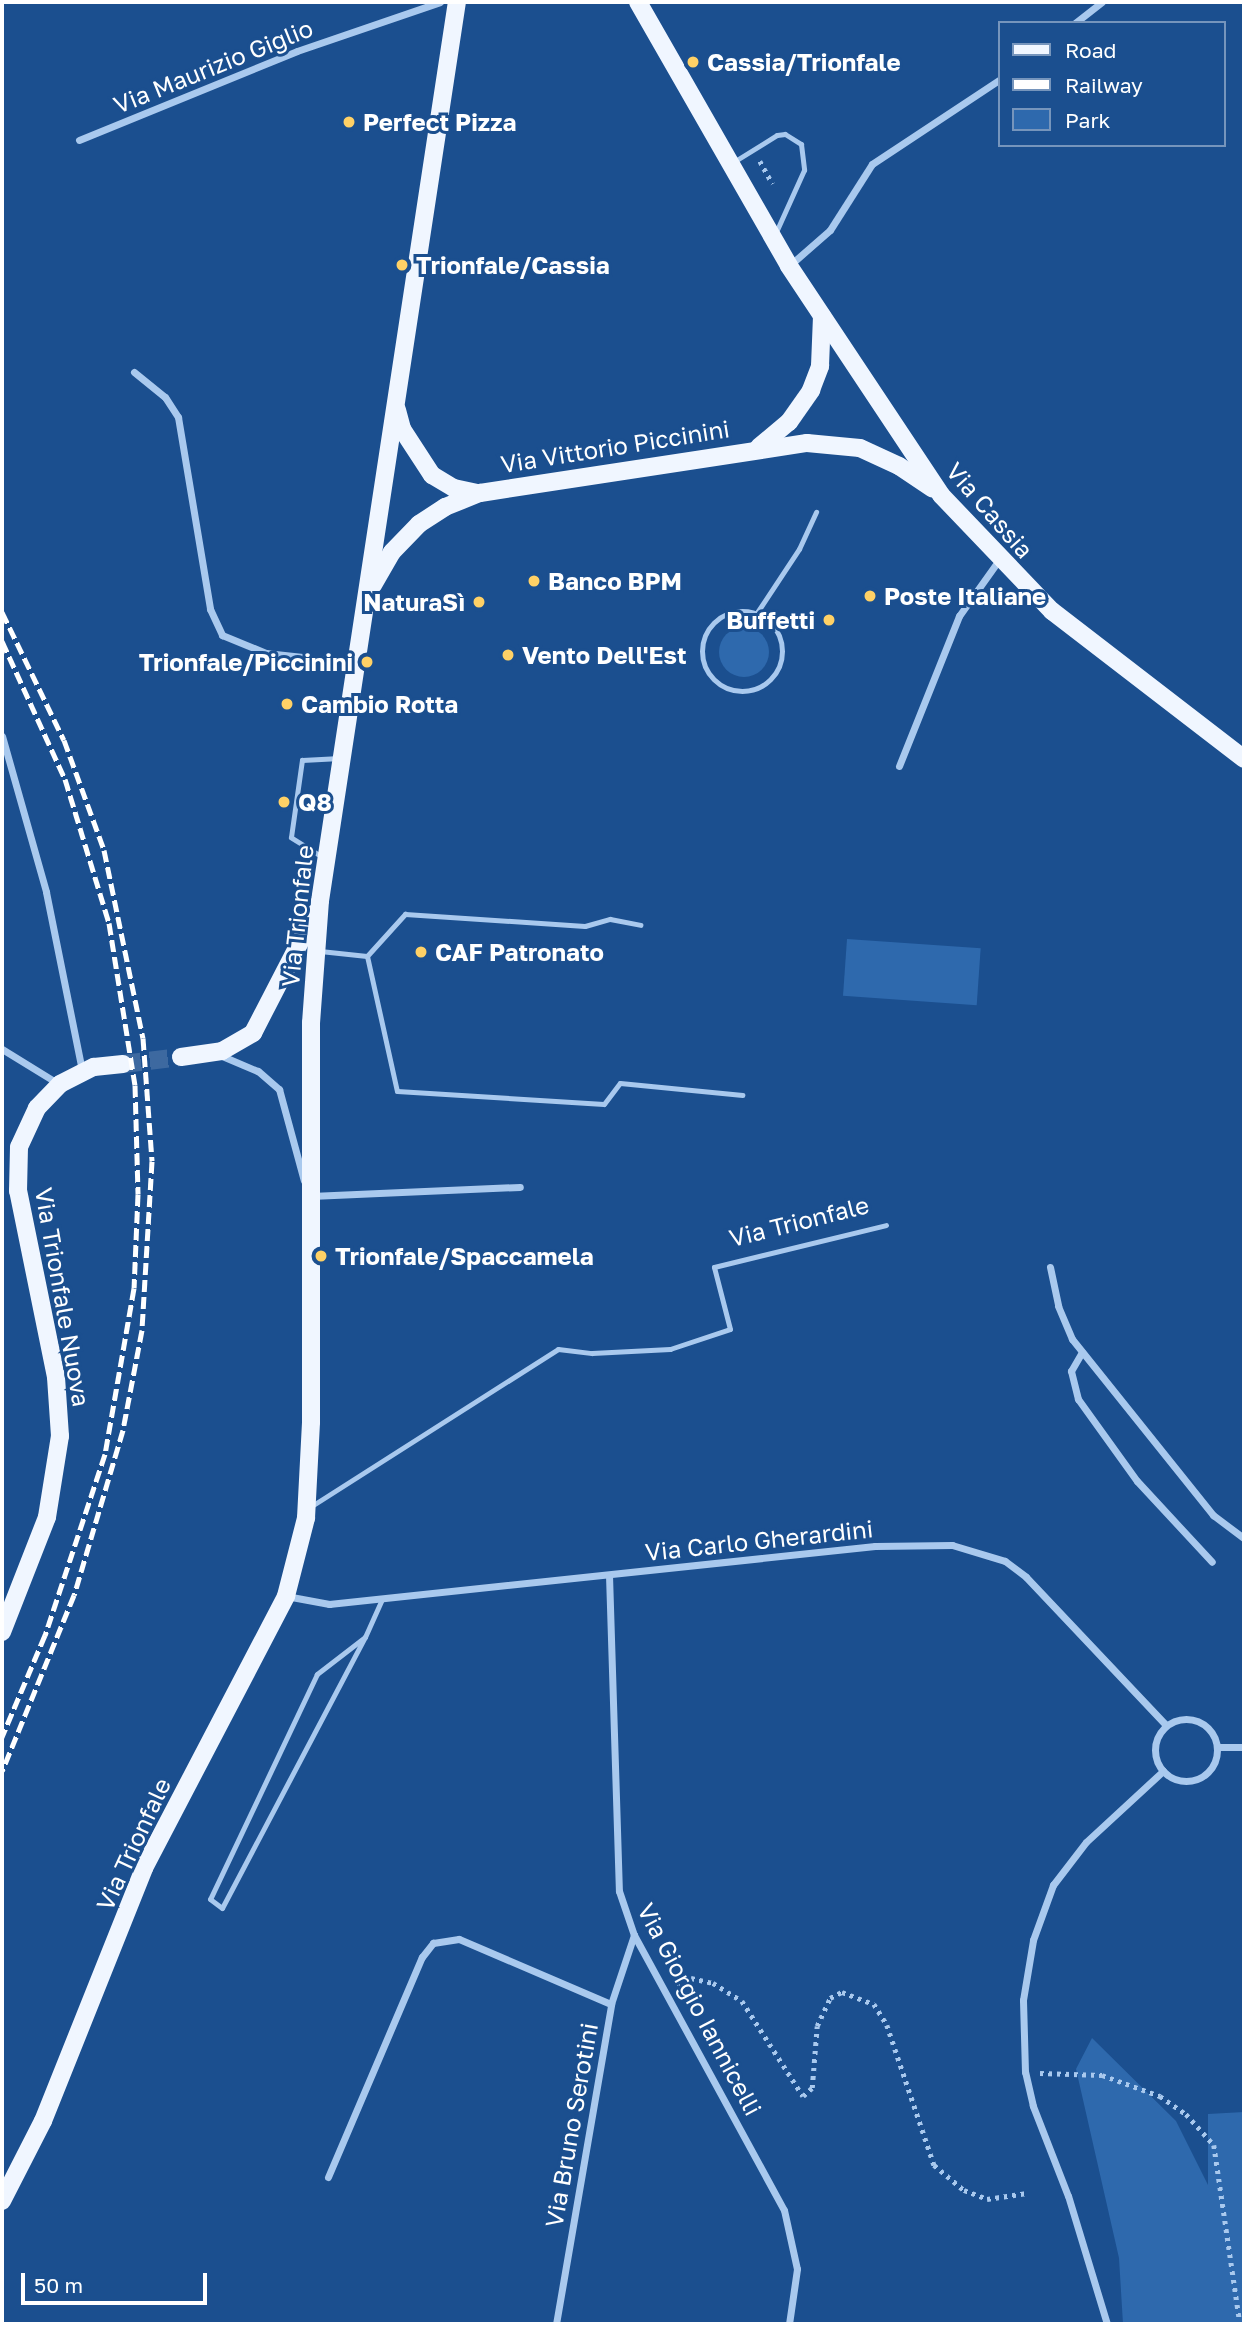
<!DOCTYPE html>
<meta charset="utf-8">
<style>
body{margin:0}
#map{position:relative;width:1246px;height:2326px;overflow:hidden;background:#1b4f8f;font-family:"Golos Text",sans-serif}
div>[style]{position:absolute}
.green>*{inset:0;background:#2e69ad;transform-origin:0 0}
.round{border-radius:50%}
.primary-tunnel>*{height:18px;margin-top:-9px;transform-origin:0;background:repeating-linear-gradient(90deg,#3d69a0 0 18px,transparent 0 27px)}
.path>*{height:4.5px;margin-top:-2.25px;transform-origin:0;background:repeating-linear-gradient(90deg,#a9c9ee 0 3.5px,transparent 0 8.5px)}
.service>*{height:5px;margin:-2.5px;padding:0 2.5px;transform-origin:2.5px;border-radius:2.5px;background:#a9c9ee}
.service>.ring{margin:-2.5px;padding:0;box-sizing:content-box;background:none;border:5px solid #a9c9ee;border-radius:50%}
.minor>*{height:7px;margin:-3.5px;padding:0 3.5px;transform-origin:3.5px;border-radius:3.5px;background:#a9c9ee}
.minor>.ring{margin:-3.5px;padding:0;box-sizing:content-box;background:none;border:7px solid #a9c9ee;border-radius:50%}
.primary>*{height:18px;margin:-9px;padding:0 9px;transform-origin:9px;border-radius:9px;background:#f0f6ff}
.rail>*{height:5px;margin-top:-2.5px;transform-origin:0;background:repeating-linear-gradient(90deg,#fff 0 12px,transparent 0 17px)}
.dots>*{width:19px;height:19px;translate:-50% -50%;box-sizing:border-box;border:4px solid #1b4f8f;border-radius:50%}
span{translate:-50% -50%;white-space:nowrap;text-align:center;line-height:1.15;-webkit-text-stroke:6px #1b4f8f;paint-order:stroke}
.poi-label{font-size:24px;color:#fff;font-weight:700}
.left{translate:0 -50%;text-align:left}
.right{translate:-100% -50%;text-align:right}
.street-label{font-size:24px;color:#fff}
.frame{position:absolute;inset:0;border:4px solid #fff;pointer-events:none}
.legend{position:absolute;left:998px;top:21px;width:228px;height:126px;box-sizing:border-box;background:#1b4f8f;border:2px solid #7695bc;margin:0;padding:9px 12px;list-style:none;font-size:21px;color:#fff}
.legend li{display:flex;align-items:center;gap:14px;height:35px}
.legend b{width:35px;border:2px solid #7695bc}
.scale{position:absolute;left:21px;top:2273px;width:186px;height:32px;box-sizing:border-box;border:4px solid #fff;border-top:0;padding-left:9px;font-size:21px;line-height:24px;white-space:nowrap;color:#fff;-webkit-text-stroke:5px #1b4f8f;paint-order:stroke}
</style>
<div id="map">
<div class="green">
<div class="round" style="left:719px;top:627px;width:50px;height:50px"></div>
<div style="left:847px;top:939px;width:134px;height:57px;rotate:4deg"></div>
<div style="clip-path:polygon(1092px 2038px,1176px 2121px,1208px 2185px,1208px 2114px,1244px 2112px,1244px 2324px,1123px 2324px,1119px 2258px,1076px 2069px)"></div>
</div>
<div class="primary-tunnel">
<div style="left:123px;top:1064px;width:58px;rotate:-6.9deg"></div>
</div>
<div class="path">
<div style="left:760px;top:161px;width:26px;rotate:61deg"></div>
<div style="left:677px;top:1986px;width:16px;rotate:-30deg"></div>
<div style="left:691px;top:1978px;width:23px;rotate:13deg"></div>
<div style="left:713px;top:1983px;width:34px;rotate:32deg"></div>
<div style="left:742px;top:2001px;width:113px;rotate:57.3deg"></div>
<div style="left:803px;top:2096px;width:12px;rotate:-42deg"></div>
<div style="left:812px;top:2088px;width:62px;rotate:-85.4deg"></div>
<div style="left:817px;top:2026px;width:31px;rotate:-65deg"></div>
<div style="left:830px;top:1998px;width:13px;rotate:-27deg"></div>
<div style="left:842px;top:1992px;width:34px;rotate:21deg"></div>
<div style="left:874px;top:2004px;width:25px;rotate:58deg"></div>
<div style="left:887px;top:2025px;width:148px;rotate:71.4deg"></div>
<div style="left:934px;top:2165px;width:39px;rotate:40deg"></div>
<div style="left:964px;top:2190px;width:25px;rotate:21deg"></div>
<div style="left:987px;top:2199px;width:40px;rotate:-8.5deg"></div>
<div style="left:1040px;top:2073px;width:62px;rotate:1.8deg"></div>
<div style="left:1102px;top:2075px;width:62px;rotate:19.9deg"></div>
<div style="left:1160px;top:2096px;width:32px;rotate:35deg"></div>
<div style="left:1186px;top:2114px;width:42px;rotate:47.9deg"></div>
<div style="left:1214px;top:2145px;width:181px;rotate:81.7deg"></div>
</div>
<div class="service">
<div style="left:735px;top:161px;width:49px;rotate:-31.8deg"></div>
<div style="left:777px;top:135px;width:8px;rotate:-7deg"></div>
<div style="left:785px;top:134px;width:19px;rotate:32deg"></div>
<div style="left:801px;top:144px;width:26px;rotate:83deg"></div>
<div style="left:804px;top:170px;width:68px;rotate:114.3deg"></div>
<div class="ring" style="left:702px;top:611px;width:75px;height:75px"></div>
<div style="left:756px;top:614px;width:78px;rotate:-56.5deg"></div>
<div style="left:799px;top:549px;width:41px;rotate:-65.3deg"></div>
<div style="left:324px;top:858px;width:39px;rotate:-148deg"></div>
<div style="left:291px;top:837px;width:78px;rotate:-81.9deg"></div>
<div style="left:302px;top:760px;width:38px;rotate:-3deg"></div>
<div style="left:320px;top:951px;width:47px;rotate:6.1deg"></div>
<div style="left:367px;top:956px;width:138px;rotate:77.5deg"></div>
<div style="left:397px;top:1091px;width:207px;rotate:3.6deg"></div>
<div style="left:604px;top:1104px;width:26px;rotate:-53deg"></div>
<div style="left:620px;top:1083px;width:123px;rotate:5.6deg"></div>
<div style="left:367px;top:956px;width:57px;rotate:-47.9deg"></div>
<div style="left:405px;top:914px;width:180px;rotate:3.8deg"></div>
<div style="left:585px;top:926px;width:26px;rotate:-16deg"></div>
<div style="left:610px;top:919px;width:31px;rotate:11deg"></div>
<div style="left:310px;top:1507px;width:294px;rotate:-32.5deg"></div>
<div style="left:558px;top:1349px;width:34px;rotate:7deg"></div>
<div style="left:592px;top:1353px;width:78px;rotate:-2.9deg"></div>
<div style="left:670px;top:1349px;width:63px;rotate:-18.4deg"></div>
<div style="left:730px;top:1329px;width:64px;rotate:-104.5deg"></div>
<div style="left:714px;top:1267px;width:177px;rotate:-13.7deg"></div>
<div style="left:365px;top:1637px;width:61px;rotate:142.4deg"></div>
<div style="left:317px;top:1674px;width:249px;rotate:115.4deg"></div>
<div style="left:210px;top:1899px;width:15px;rotate:37deg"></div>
<div style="left:222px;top:1908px;width:306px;rotate:-62.2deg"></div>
<div style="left:365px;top:1637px;width:42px;rotate:-65.9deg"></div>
</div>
<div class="minor">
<div style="left:1075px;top:23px;width:34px;rotate:-38deg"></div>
<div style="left:79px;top:140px;width:235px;rotate:-22.2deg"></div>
<div style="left:297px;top:51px;width:151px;rotate:-18.9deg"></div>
<div style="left:790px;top:265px;width:53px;rotate:-41.2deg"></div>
<div style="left:830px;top:230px;width:78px;rotate:-57.5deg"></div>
<div style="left:872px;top:164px;width:152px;rotate:-33.5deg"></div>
<div style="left:134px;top:372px;width:40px;rotate:39deg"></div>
<div style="left:165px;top:397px;width:24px;rotate:57deg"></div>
<div style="left:178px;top:417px;width:195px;rotate:80.5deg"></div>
<div style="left:210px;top:609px;width:29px;rotate:65deg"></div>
<div style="left:222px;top:635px;width:48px;rotate:22.2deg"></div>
<div style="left:266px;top:653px;width:92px;rotate:6.3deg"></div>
<div style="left:2px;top:736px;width:162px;rotate:74.2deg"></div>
<div style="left:46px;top:892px;width:183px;rotate:78.6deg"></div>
<div style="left:899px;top:766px;width:162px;rotate:-68.2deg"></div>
<div style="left:959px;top:616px;width:69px;rotate:-54.5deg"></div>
<div style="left:2px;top:1049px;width:67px;rotate:31.6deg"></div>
<div style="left:222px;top:1056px;width:39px;rotate:23deg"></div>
<div style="left:258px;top:1071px;width:28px;rotate:41deg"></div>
<div style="left:279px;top:1089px;width:95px;rotate:74.8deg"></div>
<div style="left:311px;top:1196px;width:209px;rotate:-2.5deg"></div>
<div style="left:1050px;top:1267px;width:40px;rotate:78deg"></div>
<div style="left:1058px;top:1306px;width:36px;rotate:67deg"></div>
<div style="left:1072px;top:1339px;width:226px;rotate:51.3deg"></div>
<div style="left:1213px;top:1515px;width:39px;rotate:37deg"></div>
<div style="left:1082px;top:1352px;width:22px;rotate:120deg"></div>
<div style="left:1071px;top:1371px;width:29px;rotate:76deg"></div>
<div style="left:1078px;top:1399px;width:101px;rotate:54.3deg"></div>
<div style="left:1137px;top:1481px;width:110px;rotate:47.2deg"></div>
<div style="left:609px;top:1575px;width:316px;rotate:88.2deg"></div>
<div style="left:619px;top:1891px;width:46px;rotate:71.2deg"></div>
<div style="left:634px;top:1935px;width:313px;rotate:61.4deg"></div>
<div style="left:784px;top:2210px;width:60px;rotate:77.6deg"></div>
<div style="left:797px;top:2269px;width:56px;rotate:98.3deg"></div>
<div style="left:286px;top:1596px;width:44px;rotate:10.5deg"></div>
<div style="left:329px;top:1604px;width:549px;rotate:-6.06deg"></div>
<div style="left:875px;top:1546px;width:77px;rotate:-0.7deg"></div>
<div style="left:952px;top:1545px;width:55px;rotate:16.8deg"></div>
<div style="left:1005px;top:1561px;width:26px;rotate:37deg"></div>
<div style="left:1026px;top:1577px;width:204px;rotate:46.6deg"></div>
<div class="ring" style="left:1155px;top:1719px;width:55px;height:55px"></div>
<div style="left:1217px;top:1747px;width:27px"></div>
<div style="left:328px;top:2177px;width:239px;rotate:-66.9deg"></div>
<div style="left:422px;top:1957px;width:18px;rotate:-52deg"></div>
<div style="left:433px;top:1943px;width:26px;rotate:-9deg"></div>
<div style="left:459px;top:1939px;width:165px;rotate:23.2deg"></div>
<div style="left:556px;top:2324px;width:325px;rotate:-80.2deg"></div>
<div style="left:611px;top:2004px;width:73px;rotate:-71.6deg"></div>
<div style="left:1107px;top:2324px;width:134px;rotate:-106.9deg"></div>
<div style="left:1068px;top:2196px;width:97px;rotate:-111.3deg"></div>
<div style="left:1033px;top:2106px;width:35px;rotate:-103deg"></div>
<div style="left:1025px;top:2072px;width:72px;rotate:-91.6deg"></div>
<div style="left:1023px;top:2000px;width:61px;rotate:-80.5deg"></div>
<div style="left:1033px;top:1940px;width:59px;rotate:-70deg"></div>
<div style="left:1053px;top:1885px;width:54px;rotate:-52.5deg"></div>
<div style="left:1086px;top:1842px;width:105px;rotate:-42.7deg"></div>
</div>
<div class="primary">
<div style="left:638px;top:2px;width:304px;rotate:60.2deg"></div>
<div style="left:789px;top:266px;width:275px;rotate:56.4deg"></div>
<div style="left:941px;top:495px;width:161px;rotate:46.3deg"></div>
<div style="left:1052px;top:611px;width:242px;rotate:37.6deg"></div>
<div style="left:397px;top:410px;width:20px;rotate:75deg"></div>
<div style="left:402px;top:429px;width:55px;rotate:56.9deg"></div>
<div style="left:432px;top:475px;width:26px;rotate:31deg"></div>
<div style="left:454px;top:488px;width:25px;rotate:12deg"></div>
<div style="left:759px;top:447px;width:39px;rotate:-40deg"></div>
<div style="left:789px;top:422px;width:39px;rotate:-55deg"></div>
<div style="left:811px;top:390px;width:26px;rotate:-69deg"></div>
<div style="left:820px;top:366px;width:50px;rotate:-87.7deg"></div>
<div style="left:373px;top:585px;width:38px;rotate:-60deg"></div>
<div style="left:392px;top:552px;width:39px;rotate:-46deg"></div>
<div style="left:419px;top:524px;width:31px;rotate:-33deg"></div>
<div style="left:445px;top:507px;width:38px;rotate:-22deg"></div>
<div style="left:480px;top:493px;width:331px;rotate:-8.7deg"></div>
<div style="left:807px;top:443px;width:53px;rotate:5.4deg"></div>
<div style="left:860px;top:448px;width:43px;rotate:24.8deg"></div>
<div style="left:899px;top:466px;width:40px;rotate:34deg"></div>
<div style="left:181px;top:1057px;width:41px;rotate:-8.3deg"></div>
<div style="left:222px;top:1051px;width:36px;rotate:-30deg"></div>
<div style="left:253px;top:1033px;width:135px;rotate:-62.7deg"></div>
<div style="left:2px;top:1632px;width:123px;rotate:-68.6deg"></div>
<div style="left:47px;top:1517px;width:82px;rotate:-80.9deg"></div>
<div style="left:60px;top:1436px;width:59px;rotate:-93.9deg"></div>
<div style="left:56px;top:1377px;width:190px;rotate:-101.5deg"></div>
<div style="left:18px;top:1191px;width:44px;rotate:-88.7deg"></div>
<div style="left:19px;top:1147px;width:43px;rotate:-65.2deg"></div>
<div style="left:37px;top:1108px;width:33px;rotate:-46deg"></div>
<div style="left:60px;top:1084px;width:38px;rotate:-27deg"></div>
<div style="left:94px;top:1067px;width:29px;rotate:-6deg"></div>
<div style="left:2px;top:2201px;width:90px;rotate:-62.9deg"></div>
<div style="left:43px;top:2121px;width:272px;rotate:-68.2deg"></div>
<div style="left:144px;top:1868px;width:307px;rotate:-62.4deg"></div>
<div style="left:286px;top:1596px;width:81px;rotate:-75.6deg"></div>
<div style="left:306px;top:1518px;width:96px;rotate:-87deg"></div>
<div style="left:311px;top:1422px;width:399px;rotate:-90deg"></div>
<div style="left:311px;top:1023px;width:122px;rotate:-85.8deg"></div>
<div style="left:320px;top:901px;width:909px;rotate:-81.34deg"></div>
</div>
<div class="rail">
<div style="left:2px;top:612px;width:142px;rotate:64.2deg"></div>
<div style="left:64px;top:740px;width:117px;rotate:70deg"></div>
<div style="left:104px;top:850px;width:192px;rotate:78.3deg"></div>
<div style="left:143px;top:1038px;width:123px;rotate:85.8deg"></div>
<div style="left:152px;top:1161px;width:169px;rotate:93.4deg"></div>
<div style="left:142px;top:1330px;width:102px;rotate:100.8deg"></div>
<div style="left:123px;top:1430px;width:172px;rotate:106.5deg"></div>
<div style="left:74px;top:1595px;width:190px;rotate:112.2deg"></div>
<div style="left:2px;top:641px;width:152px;rotate:65.5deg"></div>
<div style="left:65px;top:779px;width:151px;rotate:73deg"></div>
<div style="left:109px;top:923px;width:164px;rotate:80.9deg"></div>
<div style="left:135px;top:1085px;width:109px;rotate:88.4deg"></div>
<div style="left:138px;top:1194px;width:94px;rotate:92.4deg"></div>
<div style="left:134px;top:1288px;width:169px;rotate:99.9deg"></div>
<div style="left:105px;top:1454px;width:191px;rotate:108.3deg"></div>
<div style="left:45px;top:1635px;width:111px;rotate:112.9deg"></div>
</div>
<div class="dots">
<div style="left:693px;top:62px;background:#ffd166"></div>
<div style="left:349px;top:122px;background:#ffd166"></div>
<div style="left:402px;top:265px;background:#ffd166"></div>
<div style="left:534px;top:581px;background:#ffd166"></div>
<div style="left:870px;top:596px;background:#ffd166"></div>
<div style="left:479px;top:602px;background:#ffd166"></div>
<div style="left:829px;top:620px;background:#ffd166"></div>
<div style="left:508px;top:655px;background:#ffd166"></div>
<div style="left:367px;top:662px;background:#ffd166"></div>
<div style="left:287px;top:704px;background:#ffd166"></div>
<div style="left:284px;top:802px;background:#ffd166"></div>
<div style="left:421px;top:952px;background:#ffd166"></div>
<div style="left:321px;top:1256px;background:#ffd166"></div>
</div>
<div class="poi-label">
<span class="left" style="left:707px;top:62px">Cassia/Trionfale</span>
<span class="left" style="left:363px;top:122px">Perfect Pizza</span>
<span class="left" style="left:416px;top:265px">Trionfale/Cassia</span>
<span class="left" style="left:548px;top:581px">Banco BPM</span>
<span class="left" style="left:884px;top:596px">Poste Italiane</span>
<span class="right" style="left:465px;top:602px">NaturaSì</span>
<span class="right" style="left:815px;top:620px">Buffetti</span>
<span class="left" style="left:522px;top:655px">Vento Dell'Est</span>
<span class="right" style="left:353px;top:662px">Trionfale/Piccinini</span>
<span class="left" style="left:301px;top:704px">Cambio Rotta</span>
<span class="left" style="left:298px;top:802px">Q8</span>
<span class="left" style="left:435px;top:952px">CAF Patronato</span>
<span class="left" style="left:335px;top:1256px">Trionfale/Spaccamela</span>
</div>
<div class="street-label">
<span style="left:213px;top:66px;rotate:-22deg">Via Maurizio Giglio</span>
<span style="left:615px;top:446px;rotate:-9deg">Via Vittorio Piccinini</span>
<span style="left:990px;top:510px;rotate:49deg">Via Cassia</span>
<span style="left:297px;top:916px;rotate:-84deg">Via Trionfale</span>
<span style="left:799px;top:1221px;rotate:-14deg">Via Trionfale</span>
<span style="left:63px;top:1297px;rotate:80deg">Via Trionfale Nuova</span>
<span style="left:759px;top:1540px;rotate:-6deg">Via Carlo Gherardini</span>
<span style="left:133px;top:1844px;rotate:-65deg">Via Trionfale</span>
<span style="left:700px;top:2009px;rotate:62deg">Via Giorgio Iannicelli</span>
<span style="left:571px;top:2125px;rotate:-80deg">Via Bruno Serotini</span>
</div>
<div class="frame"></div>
<ul class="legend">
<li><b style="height:9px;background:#f0f6ff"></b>Road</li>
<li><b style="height:9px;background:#fff"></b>Railway</li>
<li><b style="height:19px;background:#2e69ad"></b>Park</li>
</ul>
<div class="scale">50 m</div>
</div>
